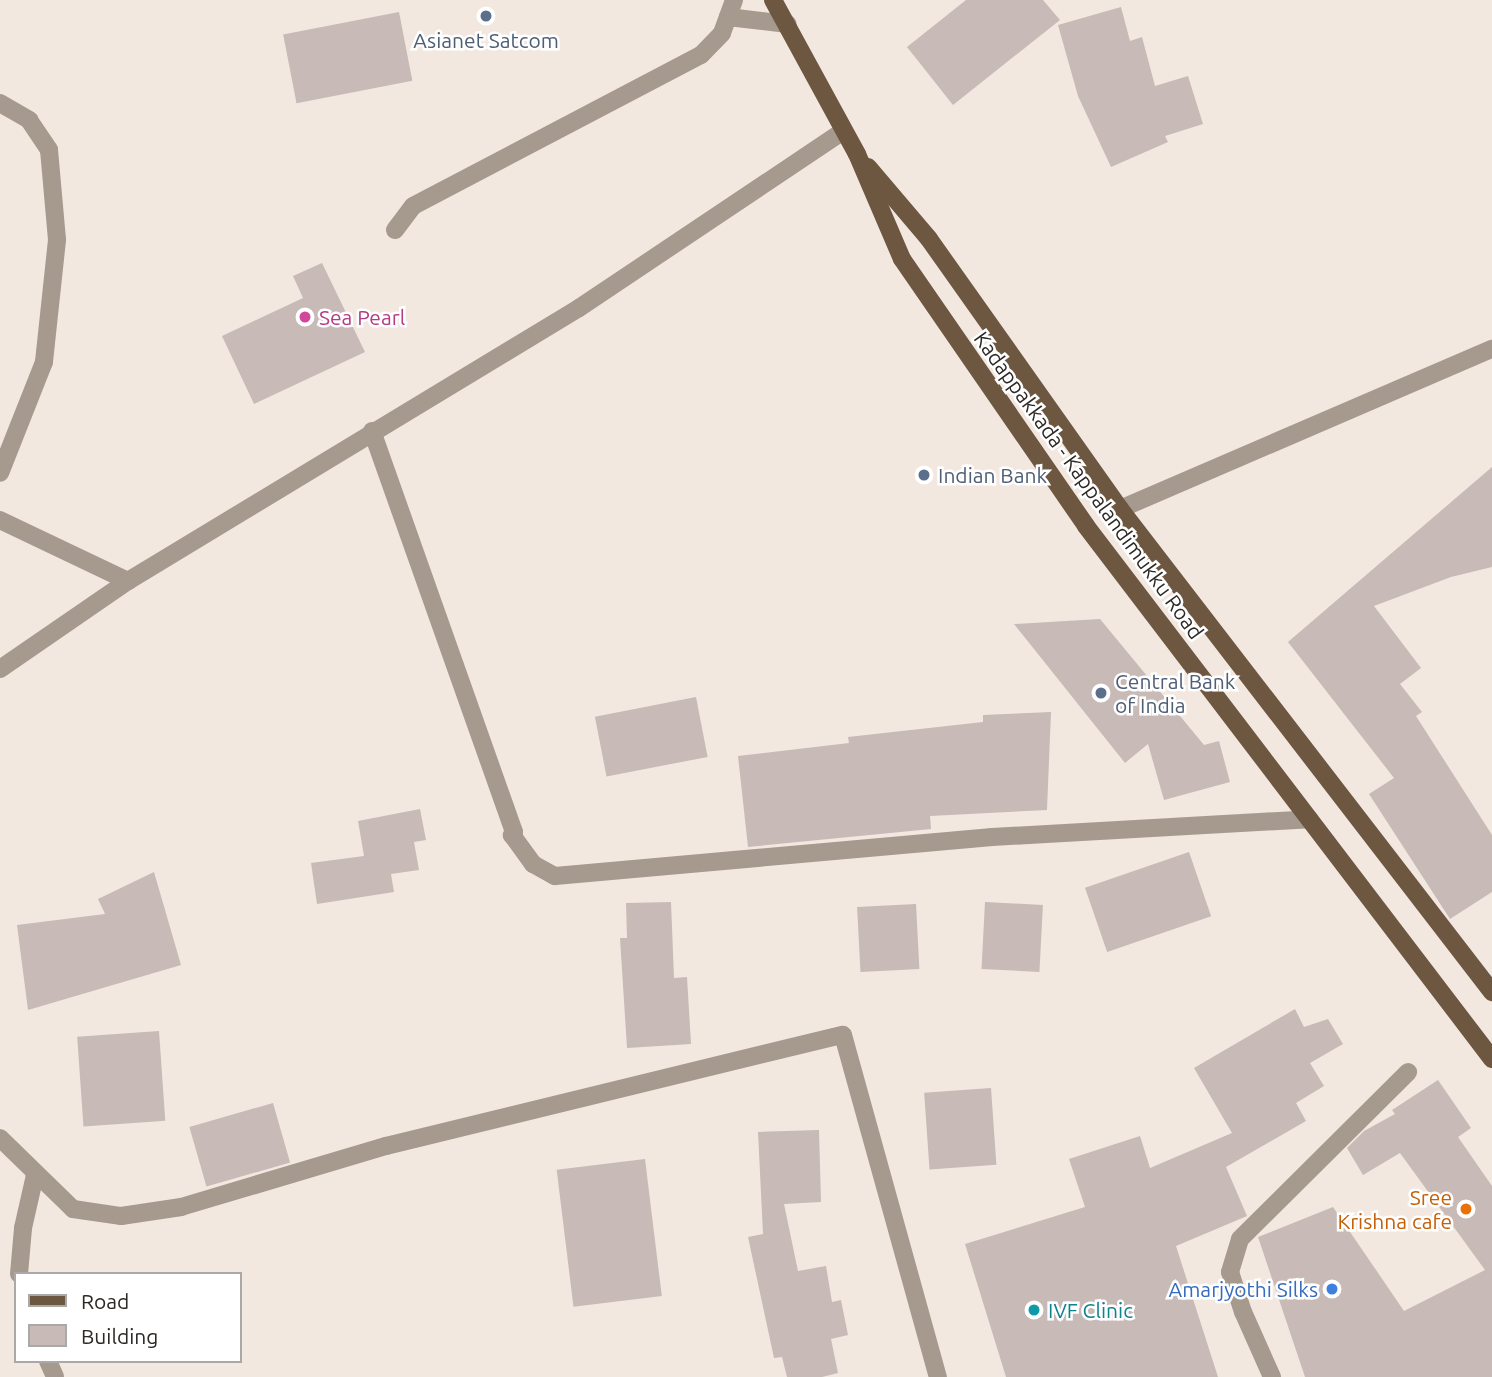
<!DOCTYPE html>
<style>
body{margin:0}
#map{position:relative;width:1492px;height:1377px;overflow:hidden;background:#f2e8e0;font-family:Ubuntu,sans-serif}
div>[style]{position:absolute}
.building>*{inset:0;background:#c7bab7;transform-origin:0 0}
.minor>*{height:18px;margin:-9px;padding:0 9px;transform-origin:9px;border-radius:9px;background:#a6998d}
.major>*{height:18px;margin:-9px;padding:0 9px;transform-origin:9px;border-radius:9px;background:#6d5741}
.dots>*{width:19px;height:19px;translate:-50% -50%;box-sizing:border-box;border:4px solid #fff;border-radius:50%}
span{translate:-50% -50%;white-space:nowrap;text-align:center;line-height:1.15;-webkit-text-stroke:5px #fff;paint-order:stroke}
.service-label{font-size:21px;color:#4e5e75}
.left{translate:0 -50%;text-align:left}
.hotel-label{font-size:21px;color:#b23c85}
.street-label{font-size:21px;color:#2b2825}
.food-label{font-size:21px;color:#c56008}
.right{translate:-100% -50%;text-align:right}
.shop-label{font-size:21px;color:#366cbe}
.culture-label{font-size:21px;color:#0d838f}
.legend{position:absolute;left:14px;top:1272px;width:228px;height:91px;box-sizing:border-box;background:#fff;border:2px solid #aaa9a8;margin:0;padding:9px 12px;list-style:none;font-size:21px;color:#2b2825}
.legend li{display:flex;align-items:center;gap:14px;height:35px}
.legend b{width:35px;border:2px solid #aaa9a8}
</style>
<div id="map">
<div class="building">
<div style="clip-path:polygon(966px 0,1043px 0,1060px 20px,953px 105px,907px 47px)"></div>
<div style="clip-path:polygon(1121px 7px,1130px 41px,1142px 37px,1155px 86px,1188px 76px,1203px 124px,1165px 136px,1168px 142px,1111px 167px,1078px 96px,1058px 25px)"></div>
<div style="left:399px;top:12px;width:70px;height:118px;rotate:79deg"></div>
<div style="clip-path:polygon(322px 263px,365px 352px,254px 404px,222px 336px,303px 298px,293px 276px)"></div>
<div style="clip-path:polygon(1492px 467px,1492px 567px,1451px 577px,1374px 606px,1421px 668px,1400px 684px,1422px 712px,1416px 716px,1492px 835px,1492px 892px,1450px 919px,1369px 794px,1394px 778px,1288px 642px)"></div>
<div style="clip-path:polygon(1100px 619px,1204px 745px,1219px 741px,1230px 782px,1164px 800px,1148px 744px,1125px 763px,1014px 624px)"></div>
<div style="left:696px;top:697px;width:61px;height:103px;rotate:79deg"></div>
<div style="clip-path:polygon(1051px 712px,1047px 810px,930px 816px,931px 829px,748px 847px,738px 756px,849px 743px,848px 737px,983px 722px,983px 715px)"></div>
<div style="clip-path:polygon(420px 809px,426px 840px,414px 842px,419px 870px,391px 874px,394px 892px,317px 904px,311px 863px,364px 856px,358px 821px)"></div>
<div style="left:1189px;top:852px;width:68px;height:110px;rotate:71deg"></div>
<div style="clip-path:polygon(154px 872px,181px 965px,28px 1010px,17px 925px,105px 914px,98px 899px)"></div>
<div style="clip-path:polygon(671px 902px,674px 978px,687px 977px,691px 1044px,627px 1048px,620px 938px,627px 938px,626px 903px)"></div>
<div style="left:985px;top:902px;width:58px;height:67px;rotate:3deg"></div>
<div style="left:916px;top:904px;width:65px;height:59px;rotate:87deg"></div>
<div style="clip-path:polygon(1295px 1009px,1304px 1027px,1328px 1019px,1343px 1044px,1310px 1063px,1324px 1086px,1296px 1103px,1306px 1121px,1226px 1167px,1247px 1216px,1176px 1246px,1218px 1377px,1006px 1377px,965px 1244px,1085px 1207px,1069px 1159px,1140px 1136px,1150px 1168px,1232px 1133px,1194px 1068px)"></div>
<div style="left:159px;top:1031px;width:90px;height:82px;rotate:86deg"></div>
<div style="clip-path:polygon(1438px 1080px,1471px 1128px,1458px 1137px,1492px 1186px,1492px 1377px,1305px 1377px,1258px 1237px,1333px 1207px,1404px 1311px,1485px 1270px,1400px 1153px,1363px 1175px,1347px 1148px,1364px 1131px,1395px 1114px,1392px 1110px)"></div>
<div style="left:991px;top:1088px;width:77px;height:67px;rotate:86deg"></div>
<div style="left:273px;top:1103px;width:62px;height:87px;rotate:74deg"></div>
<div style="clip-path:polygon(819px 1130px,821px 1202px,784px 1204px,798px 1271px,826px 1266px,832px 1302px,841px 1300px,848px 1335px,831px 1339px,838px 1373px,822px 1377px,787px 1377px,782px 1357px,774px 1358px,748px 1237px,763px 1234px,758px 1132px)"></div>
<div style="left:645px;top:1159px;width:138px;height:89px;rotate:83deg"></div>
</div>
<div class="minor">
<div style="left:728px;top:17px;width:60px;rotate:6.7deg"></div>
<div style="left:0;top:103px;width:34px;rotate:30deg"></div>
<div style="left:29px;top:120px;width:36px;rotate:56deg"></div>
<div style="left:49px;top:150px;width:90px;rotate:84.9deg"></div>
<div style="left:57px;top:240px;width:123px;rotate:96.1deg"></div>
<div style="left:44px;top:362px;width:119px;rotate:111.6deg"></div>
<div style="left:395px;top:230px;width:30px;rotate:-53deg"></div>
<div style="left:413px;top:206px;width:325px;rotate:-27.7deg"></div>
<div style="left:701px;top:55px;width:30px;rotate:-46deg"></div>
<div style="left:722px;top:33px;width:35px;rotate:-70deg"></div>
<div style="left:372px;top:431px;width:425px;rotate:70.5deg"></div>
<div style="left:514px;top:832px;width:4px;rotate:124deg"></div>
<div style="left:512px;top:835px;width:36px;rotate:54deg"></div>
<div style="left:533px;top:864px;width:25px;rotate:29deg"></div>
<div style="left:555px;top:876px;width:439px;rotate:-5.1deg"></div>
<div style="left:992px;top:837px;width:318px;rotate:-3.2deg"></div>
<div style="left:1120px;top:509px;width:405px;rotate:-23.3deg"></div>
<div style="left:0;top:520px;width:142px;rotate:25.5deg"></div>
<div style="left:0;top:669px;width:155px;rotate:-34.5deg"></div>
<div style="left:128px;top:581px;width:527px;rotate:-31.19deg"></div>
<div style="left:579px;top:308px;width:318px;rotate:-33.8deg"></div>
<div style="left:0;top:1138px;width:102px;rotate:44.2deg"></div>
<div style="left:73px;top:1209px;width:49px;rotate:8.3deg"></div>
<div style="left:121px;top:1216px;width:61px;rotate:-8.5deg"></div>
<div style="left:181px;top:1207px;width:214px;rotate:-16.6deg"></div>
<div style="left:386px;top:1146px;width:470px;rotate:-13.7deg"></div>
<div style="left:843px;top:1035px;width:355px;rotate:74.5deg"></div>
<div style="left:19px;top:1274px;width:46px;rotate:-85deg"></div>
<div style="left:23px;top:1228px;width:54px;rotate:-77.2deg"></div>
<div style="left:48px;top:1361px;width:17px;rotate:66deg"></div>
<div style="left:1272px;top:1377px;width:71px;rotate:-114deg"></div>
<div style="left:1243px;top:1312px;width:42px;rotate:-108deg"></div>
<div style="left:1230px;top:1272px;width:34px;rotate:-73deg"></div>
<div style="left:1240px;top:1239px;width:237px;rotate:-44.8deg"></div>
</div>
<div class="major">
<div style="left:773px;top:0;width:175px;rotate:61.4deg"></div>
<div style="left:857px;top:154px;width:114px;rotate:66.8deg"></div>
<div style="left:902px;top:259px;width:324px;rotate:55.4deg"></div>
<div style="left:1086px;top:526px;width:670px;rotate:52.7deg"></div>
<div style="left:868px;top:167px;width:94px;rotate:49.7deg"></div>
<div style="left:929px;top:239px;width:331px;rotate:54.7deg"></div>
<div style="left:1120px;top:509px;width:610px;rotate:52.4deg"></div>
</div>
<div class="dots">
<div style="left:486px;top:16px;background:#5c6f8a"></div>
<div style="left:305px;top:317px;background:#d1479c"></div>
<div style="left:924px;top:475px;background:#5c6f8a"></div>
<div style="left:1101px;top:693px;background:#5c6f8a"></div>
<div style="left:1466px;top:1209px;background:#e8710a"></div>
<div style="left:1332px;top:1289px;background:#3f7fe0"></div>
<div style="left:1034px;top:1310px;background:#0f9aa8"></div>
</div>
<div class="service-label">
<span style="left:486px;top:40px">Asianet Satcom</span>
<span class="left" style="left:938px;top:475px">Indian Bank</span>
<span class="left" style="left:1115px;top:693px">Central Bank<br>of India</span>
</div>
<div class="hotel-label">
<span class="left" style="left:319px;top:317px">Sea Pearl</span>
</div>
<div class="street-label">
<span style="left:1089px;top:485px;rotate:54deg">Kadappakkada - Kappalandimukku Road</span>
</div>
<div class="food-label">
<span class="right" style="left:1452px;top:1209px">Sree<br>Krishna cafe</span>
</div>
<div class="shop-label">
<span class="right" style="left:1318px;top:1289px">Amarjyothi Silks</span>
</div>
<div class="culture-label">
<span class="left" style="left:1048px;top:1310px">IVF Clinic</span>
</div>
<ul class="legend">
<li><b style="height:9px;background:#6d5741"></b>Road</li>
<li><b style="height:19px;background:#c7bab7"></b>Building</li>
</ul>
</div>
